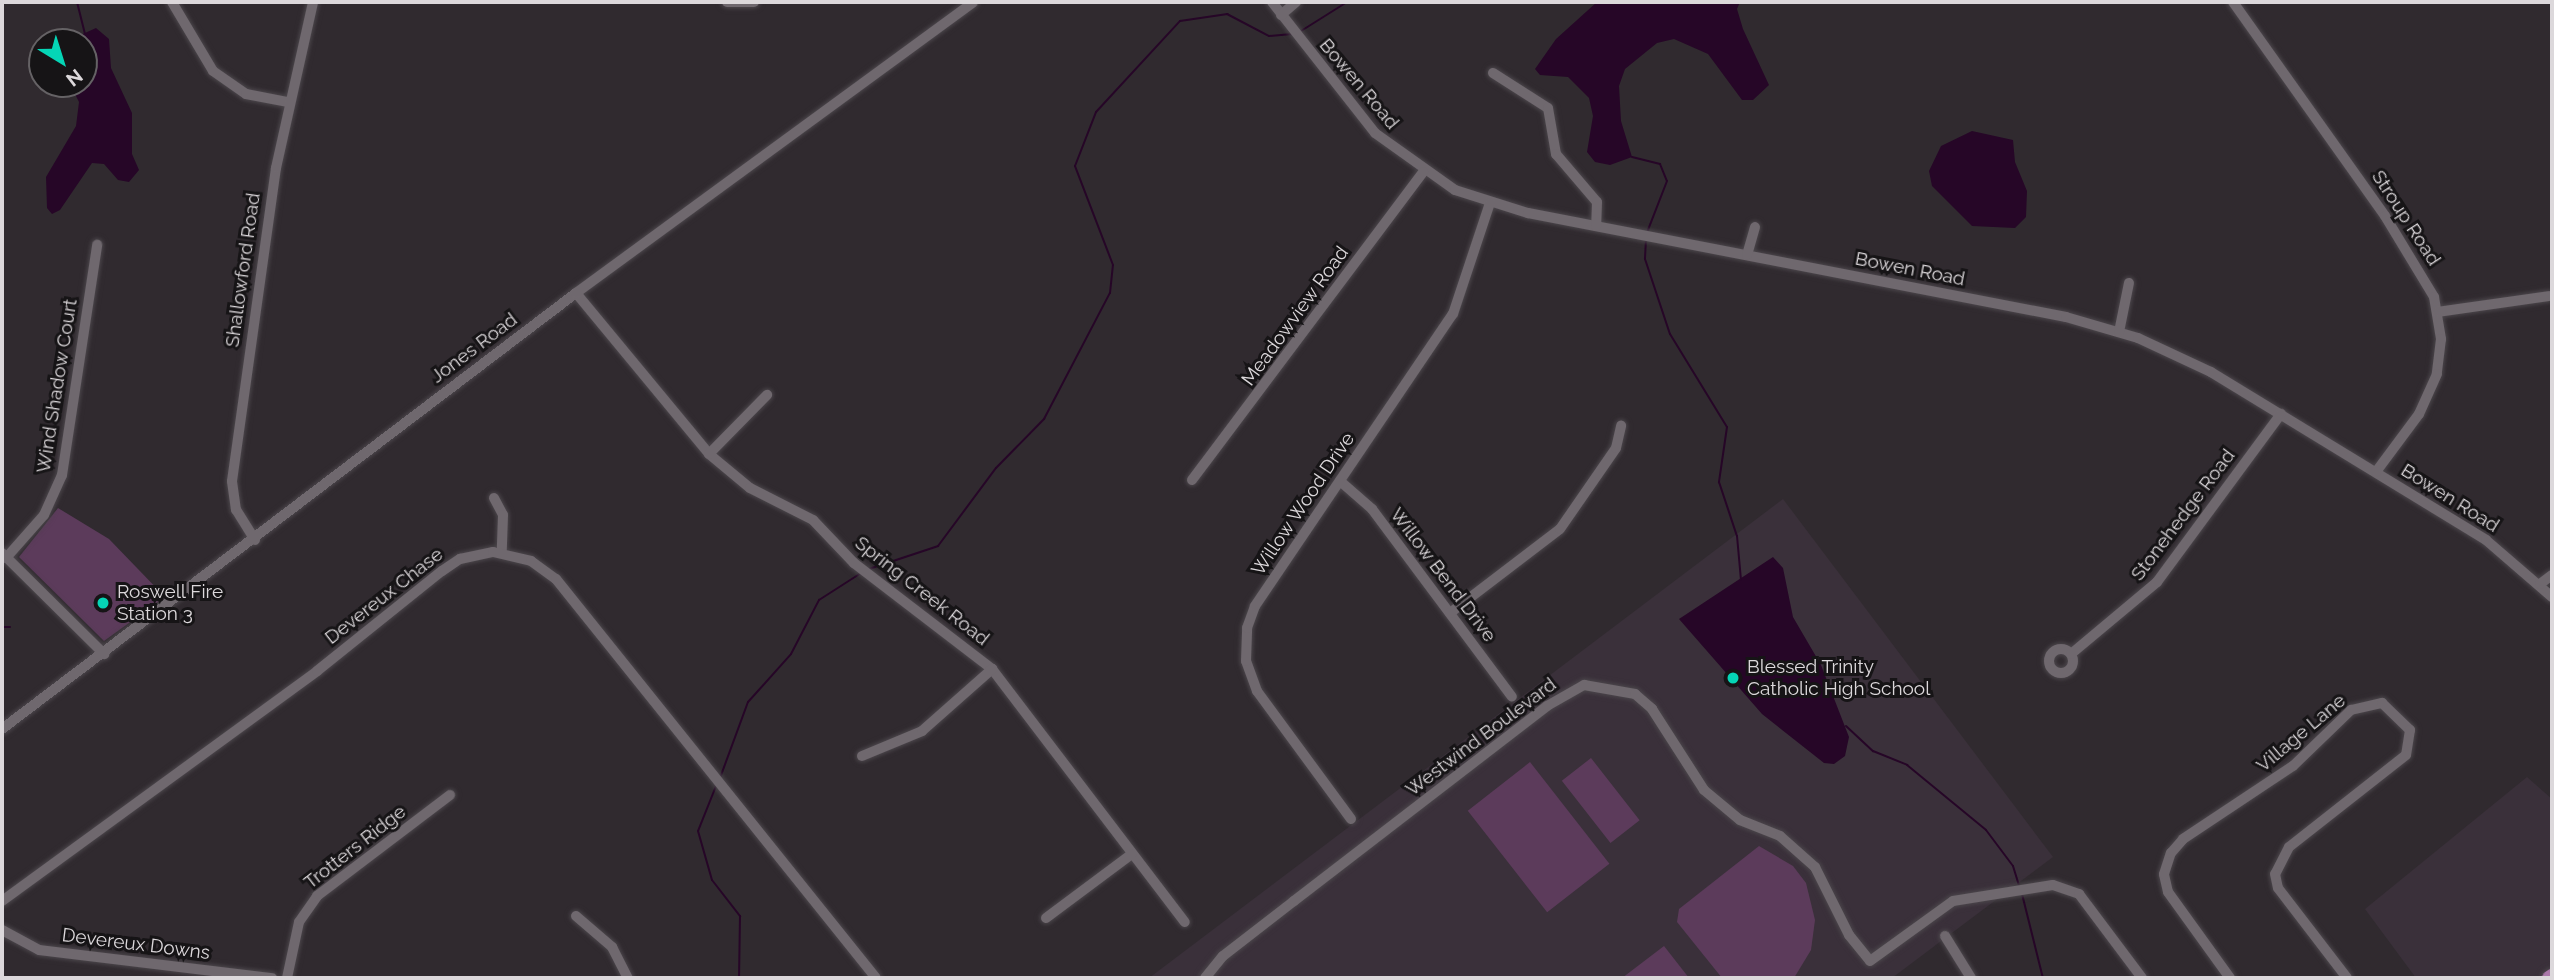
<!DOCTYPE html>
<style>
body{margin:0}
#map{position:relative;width:2554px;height:980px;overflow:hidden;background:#302a2f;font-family:Raleway,sans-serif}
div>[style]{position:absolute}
.built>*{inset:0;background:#3a303a}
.green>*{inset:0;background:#5c3b5b;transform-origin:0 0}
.water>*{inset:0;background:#260627}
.stream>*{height:2px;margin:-1px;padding:0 1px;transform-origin:1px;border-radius:1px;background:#260627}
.roads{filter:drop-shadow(0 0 2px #4b464b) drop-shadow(0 0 2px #4b464b)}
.minor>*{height:10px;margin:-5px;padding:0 5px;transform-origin:5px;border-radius:5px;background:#6f686e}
.minor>.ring{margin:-5px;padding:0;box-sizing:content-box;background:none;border:10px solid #6f686e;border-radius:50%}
.major>*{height:14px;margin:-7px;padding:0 7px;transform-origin:7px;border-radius:7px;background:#aa77a9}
.dots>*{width:19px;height:19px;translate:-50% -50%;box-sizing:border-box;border:4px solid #161416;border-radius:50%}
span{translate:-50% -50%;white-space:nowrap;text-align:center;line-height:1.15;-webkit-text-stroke:6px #161416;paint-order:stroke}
.street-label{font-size:19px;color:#dcd8db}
.poi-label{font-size:19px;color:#dcd8db}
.left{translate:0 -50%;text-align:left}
.frame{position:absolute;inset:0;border:4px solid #dcd8db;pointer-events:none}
.north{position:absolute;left:28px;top:28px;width:70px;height:70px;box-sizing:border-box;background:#161416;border:2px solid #656265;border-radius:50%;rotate:142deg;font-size:19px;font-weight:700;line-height:28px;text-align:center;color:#dcd8db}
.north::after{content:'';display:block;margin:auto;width:24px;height:32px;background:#05d5b6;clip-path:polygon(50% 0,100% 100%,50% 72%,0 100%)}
</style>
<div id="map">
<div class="built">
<div style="clip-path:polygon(1783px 499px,2053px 857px,1892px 978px,1149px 978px)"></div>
<div style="clip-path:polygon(2527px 777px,2552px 799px,2552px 978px,2416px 978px,2365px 909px)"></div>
</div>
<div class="green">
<div style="clip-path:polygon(58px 508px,109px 539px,165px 597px,104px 641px,19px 557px)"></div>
<div style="left:1591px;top:758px;width:79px;height:37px;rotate:52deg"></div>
<div style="left:1530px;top:762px;width:129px;height:79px;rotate:52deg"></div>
<div style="clip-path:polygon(1759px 846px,1793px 866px,1806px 883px,1815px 920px,1811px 950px,1794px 978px,1722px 978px,1677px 922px,1679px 909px)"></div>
<div style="clip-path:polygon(1664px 946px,1689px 978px,1622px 978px)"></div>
</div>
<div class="water">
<div style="clip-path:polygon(1597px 2px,1740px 2px,1737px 9px,1743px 29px,1769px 85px,1753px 100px,1742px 100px,1708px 54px,1674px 39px,1657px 43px,1625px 69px,1619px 86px,1621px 121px,1632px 157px,1610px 165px,1595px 162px,1587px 152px,1593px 116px,1589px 98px,1568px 77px,1540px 75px,1535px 69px,1556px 39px)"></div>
<div style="clip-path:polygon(96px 28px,109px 39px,111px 68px,132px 113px,132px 154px,139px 170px,129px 182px,118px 180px,104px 164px,92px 163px,60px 210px,52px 214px,47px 208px,46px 177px,76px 126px,79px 102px,70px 84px,84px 84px,84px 42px,65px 42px)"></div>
<div style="clip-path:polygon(1972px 131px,2013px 140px,2015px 162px,2027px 191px,2026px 217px,2015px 228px,1972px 226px,1932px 186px,1929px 171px,1941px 146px)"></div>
<div style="clip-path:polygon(1773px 557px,1783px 568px,1793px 617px,1821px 665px,1849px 737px,1845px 756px,1834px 764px,1824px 763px,1762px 714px,1679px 619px)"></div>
</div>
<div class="stream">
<div style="left:77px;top:2px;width:32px;rotate:76deg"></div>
<div style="left:1301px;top:31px;width:54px;rotate:-32.2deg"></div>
<div style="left:1632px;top:157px;width:29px;rotate:14deg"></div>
<div style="left:1660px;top:164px;width:18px;rotate:68deg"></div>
<div style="left:1667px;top:181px;width:53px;rotate:111.2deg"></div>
<div style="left:1646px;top:239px;width:20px;rotate:93deg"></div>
<div style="left:1645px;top:259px;width:79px;rotate:71.6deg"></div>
<div style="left:1670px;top:334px;width:109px;rotate:58.5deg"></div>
<div style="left:1727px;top:427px;width:56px;rotate:98.3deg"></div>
<div style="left:1719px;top:482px;width:57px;rotate:71.6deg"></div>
<div style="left:1737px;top:536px;width:44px;rotate:84.8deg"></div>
<div style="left:869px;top:569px;width:73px;rotate:-18.4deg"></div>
<div style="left:938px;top:546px;width:97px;rotate:-53.4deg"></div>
<div style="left:996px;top:468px;width:69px;rotate:-45.6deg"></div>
<div style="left:1044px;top:419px;width:142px;rotate:-62.4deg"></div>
<div style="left:1110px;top:293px;width:28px;rotate:-84deg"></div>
<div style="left:1113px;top:265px;width:106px;rotate:-111deg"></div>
<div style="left:1075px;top:166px;width:58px;rotate:-68.7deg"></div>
<div style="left:1096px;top:112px;width:124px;rotate:-47.3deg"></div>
<div style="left:1180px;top:21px;width:48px;rotate:-8.5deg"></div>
<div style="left:1227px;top:14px;width:47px;rotate:27.6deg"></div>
<div style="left:1269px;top:36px;width:23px;rotate:-5deg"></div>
<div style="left:2px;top:627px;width:8px"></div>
<div style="left:1846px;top:726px;width:37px;rotate:43deg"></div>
<div style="left:1873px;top:751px;width:37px;rotate:22deg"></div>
<div style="left:1907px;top:765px;width:102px;rotate:39.4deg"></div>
<div style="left:1986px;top:830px;width:45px;rotate:53.1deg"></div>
<div style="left:2013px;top:866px;width:21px;rotate:73deg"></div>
<div style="left:720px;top:778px;width:81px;rotate:-69.8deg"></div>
<div style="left:748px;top:702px;width:64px;rotate:-48.1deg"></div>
<div style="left:791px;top:654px;width:61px;rotate:-62.6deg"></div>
<div style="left:819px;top:600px;width:50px;rotate:-32.7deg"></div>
<div style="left:716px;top:786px;width:48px;rotate:111.8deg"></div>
<div style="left:698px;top:831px;width:51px;rotate:74.1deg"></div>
<div style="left:712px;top:880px;width:46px;rotate:52.1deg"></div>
<div style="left:740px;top:916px;width:62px;rotate:90.9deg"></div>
<div style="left:2022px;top:894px;width:87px;rotate:76deg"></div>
</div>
<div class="roads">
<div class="minor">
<div style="left:172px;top:2px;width:80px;rotate:59.3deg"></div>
<div style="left:213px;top:71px;width:40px;rotate:34.9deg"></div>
<div style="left:246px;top:94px;width:43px;rotate:10.8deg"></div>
<div style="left:727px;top:2px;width:27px"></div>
<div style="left:1272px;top:2px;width:167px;rotate:51.8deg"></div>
<div style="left:1375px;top:133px;width:98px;rotate:35.5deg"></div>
<div style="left:1455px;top:190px;width:77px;rotate:17.5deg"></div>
<div style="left:1528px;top:213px;width:548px;rotate:10.94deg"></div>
<div style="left:2066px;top:317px;width:75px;rotate:16.3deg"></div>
<div style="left:2138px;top:338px;width:81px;rotate:25deg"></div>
<div style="left:2211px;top:372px;width:322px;rotate:31.4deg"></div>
<div style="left:2486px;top:540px;width:87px;rotate:40.8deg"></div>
<div style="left:2233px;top:2px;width:262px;rotate:54.6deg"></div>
<div style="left:2385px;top:216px;width:95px;rotate:58.8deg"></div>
<div style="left:2434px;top:297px;width:43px;rotate:80.5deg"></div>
<div style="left:2441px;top:339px;width:35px;rotate:97deg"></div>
<div style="left:2437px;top:374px;width:44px;rotate:114.2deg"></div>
<div style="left:2419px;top:414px;width:72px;rotate:126.6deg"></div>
<div style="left:1281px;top:15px;width:20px;rotate:-41deg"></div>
<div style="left:1493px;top:73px;width:65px;rotate:32.5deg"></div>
<div style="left:1548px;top:108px;width:47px;rotate:80.1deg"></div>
<div style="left:1556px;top:154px;width:63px;rotate:49.5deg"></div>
<div style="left:1597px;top:202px;width:24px;rotate:92deg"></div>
<div style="left:1747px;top:255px;width:29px;rotate:-74deg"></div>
<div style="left:576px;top:293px;width:209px;rotate:50.4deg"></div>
<div style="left:709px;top:454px;width:53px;rotate:39.7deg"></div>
<div style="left:750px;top:488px;width:71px;rotate:26.9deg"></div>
<div style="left:813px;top:520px;width:59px;rotate:46.4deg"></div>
<div style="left:854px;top:563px;width:174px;rotate:37.5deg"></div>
<div style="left:992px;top:669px;width:318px;rotate:52.7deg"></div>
<div style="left:2437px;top:312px;width:113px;rotate:-8.1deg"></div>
<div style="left:2119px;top:332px;width:50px;rotate:-78.5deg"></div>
<div style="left:709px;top:454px;width:83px;rotate:-45.5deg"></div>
<div style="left:1192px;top:480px;width:385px;rotate:-53.1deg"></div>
<div style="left:1340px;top:481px;width:43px;rotate:41.2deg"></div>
<div style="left:1372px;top:509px;width:234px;rotate:53.3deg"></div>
<div style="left:494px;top:498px;width:19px;rotate:62deg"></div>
<div style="left:503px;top:515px;width:38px;rotate:92deg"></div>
<div style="left:255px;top:540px;width:36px;rotate:-122deg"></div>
<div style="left:236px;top:510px;width:29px;rotate:-98deg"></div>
<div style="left:232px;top:481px;width:316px;rotate:-82deg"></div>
<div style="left:276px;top:168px;width:170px;rotate:-77.4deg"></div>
<div style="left:2px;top:553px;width:144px;rotate:44.7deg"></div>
<div style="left:6px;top:558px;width:57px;rotate:-48.5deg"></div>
<div style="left:44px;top:515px;width:44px;rotate:-65.8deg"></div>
<div style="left:62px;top:475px;width:233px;rotate:-81.3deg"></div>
<div style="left:2540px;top:584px;width:15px;rotate:-37deg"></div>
<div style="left:1450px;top:613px;width:138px;rotate:-37.4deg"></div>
<div style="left:1560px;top:529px;width:98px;rotate:-55.3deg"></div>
<div style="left:1616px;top:448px;width:23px;rotate:-77deg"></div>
<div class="ring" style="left:2049px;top:649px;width:14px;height:14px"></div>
<div style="left:2071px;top:654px;width:112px;rotate:-39.9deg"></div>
<div style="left:2157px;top:582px;width:209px;rotate:-53.6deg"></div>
<div style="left:2px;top:729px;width:721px;rotate:-37.22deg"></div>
<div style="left:576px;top:293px;width:492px;rotate:-36.2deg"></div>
<div style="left:862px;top:756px;width:65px;rotate:-22.6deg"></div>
<div style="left:922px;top:731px;width:94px;rotate:-41.5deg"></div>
<div style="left:1351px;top:819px;width:159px;rotate:-126.3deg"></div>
<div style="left:1257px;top:691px;width:32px;rotate:-110deg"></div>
<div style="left:1246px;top:661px;width:33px;rotate:-88deg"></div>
<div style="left:1247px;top:628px;width:23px;rotate:-70deg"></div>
<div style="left:1255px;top:606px;width:353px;rotate:-55.9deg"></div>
<div style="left:1453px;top:314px;width:117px;rotate:-71.6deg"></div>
<div style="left:2px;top:901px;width:390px;rotate:-36.1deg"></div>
<div style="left:317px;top:671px;width:160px;rotate:-38.7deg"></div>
<div style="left:442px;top:571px;width:22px;rotate:-34deg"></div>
<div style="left:460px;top:559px;width:34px;rotate:-12deg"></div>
<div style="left:493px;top:552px;width:39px;rotate:13deg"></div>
<div style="left:531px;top:561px;width:31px;rotate:36deg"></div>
<div style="left:556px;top:579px;width:511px;rotate:51.27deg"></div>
<div style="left:576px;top:916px;width:48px;rotate:40.7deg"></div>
<div style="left:612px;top:947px;width:35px;rotate:63deg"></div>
<div style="left:1046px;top:918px;width:107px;rotate:-36.7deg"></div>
<div style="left:2px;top:930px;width:42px;rotate:28.4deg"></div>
<div style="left:39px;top:950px;width:235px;rotate:6.9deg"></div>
<div style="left:1945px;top:936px;width:49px;rotate:58.2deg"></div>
<div style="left:287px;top:978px;width:57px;rotate:-77.9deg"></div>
<div style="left:299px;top:922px;width:32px;rotate:-55deg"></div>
<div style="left:317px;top:896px;width:167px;rotate:-37.2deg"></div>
<div style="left:1205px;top:978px;width:28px;rotate:-51deg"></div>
<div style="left:1223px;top:956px;width:90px;rotate:-37.8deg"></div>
<div style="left:1294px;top:901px;width:319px;rotate:-37.6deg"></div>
<div style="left:1547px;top:706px;width:43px;rotate:-29.6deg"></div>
<div style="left:1584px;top:685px;width:52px;rotate:10deg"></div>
<div style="left:1635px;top:694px;width:23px;rotate:41deg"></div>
<div style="left:1652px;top:709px;width:96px;rotate:57.3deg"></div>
<div style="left:1704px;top:790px;width:47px;rotate:39.8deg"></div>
<div style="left:1740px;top:820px;width:43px;rotate:21.8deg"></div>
<div style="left:1780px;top:836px;width:47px;rotate:41.5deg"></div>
<div style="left:1815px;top:867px;width:76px;rotate:63.4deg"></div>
<div style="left:1849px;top:935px;width:33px;rotate:51deg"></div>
<div style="left:1870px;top:961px;width:102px;rotate:-35.9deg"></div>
<div style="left:1953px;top:901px;width:101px;rotate:-9.1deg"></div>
<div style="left:2053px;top:885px;width:28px;rotate:19deg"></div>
<div style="left:2079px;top:894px;width:105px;rotate:53.1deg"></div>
<div style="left:2230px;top:978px;width:106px;rotate:-125.8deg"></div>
<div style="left:2168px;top:892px;width:18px;rotate:-103deg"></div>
<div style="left:2164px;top:874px;width:22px;rotate:-72deg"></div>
<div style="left:2171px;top:853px;width:18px;rotate:-49deg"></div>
<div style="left:2183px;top:839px;width:132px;rotate:-33.6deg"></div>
<div style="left:2293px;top:766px;width:81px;rotate:-44deg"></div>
<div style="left:2351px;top:710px;width:32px;rotate:-13deg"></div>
<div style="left:2382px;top:703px;width:39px;rotate:44deg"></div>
<div style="left:2410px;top:730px;width:25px;rotate:99deg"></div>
<div style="left:2406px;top:755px;width:149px;rotate:141.8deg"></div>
<div style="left:2289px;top:847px;width:30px;rotate:117deg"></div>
<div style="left:2275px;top:874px;width:14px;rotate:78deg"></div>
<div style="left:2278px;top:888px;width:113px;rotate:52.5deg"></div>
</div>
<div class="major">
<div style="left:2549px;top:978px;width:4px;rotate:-34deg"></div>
</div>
</div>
<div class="dots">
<div style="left:103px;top:603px;background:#05d5b6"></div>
<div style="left:1733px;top:678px;background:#05d5b6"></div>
</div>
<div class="street-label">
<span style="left:1359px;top:84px;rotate:50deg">Bowen Road</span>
<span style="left:2406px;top:218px;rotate:57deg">Stroup Road</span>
<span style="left:1910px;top:269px;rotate:11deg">Bowen Road</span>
<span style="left:243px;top:270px;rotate:-82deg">Shallowford Road</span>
<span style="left:1295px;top:316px;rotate:-54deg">Meadowview Road</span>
<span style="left:474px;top:348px;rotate:-37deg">Jones Road</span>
<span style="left:57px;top:386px;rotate:-81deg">Wind Shadow Court</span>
<span style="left:2450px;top:498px;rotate:32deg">Bowen Road</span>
<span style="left:1303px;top:504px;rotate:-56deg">Willow Wood Drive</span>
<span style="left:2183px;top:515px;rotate:-53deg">Stonehedge Road</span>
<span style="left:1443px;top:575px;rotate:53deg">Willow Bend Drive</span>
<span style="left:922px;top:591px;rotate:38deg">Spring Creek Road</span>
<span style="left:384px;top:596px;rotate:-38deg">Devereux Chase</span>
<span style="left:2301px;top:733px;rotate:-40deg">Village Lane</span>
<span style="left:1481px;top:737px;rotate:-37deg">Westwind Boulevard</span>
<span style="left:355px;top:847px;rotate:-38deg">Trotters Ridge</span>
<span style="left:136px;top:944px;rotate:7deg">Devereux Downs</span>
</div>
<div class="poi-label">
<span class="left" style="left:117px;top:603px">Roswell Fire<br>Station 3</span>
<span class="left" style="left:1747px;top:678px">Blessed Trinity<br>Catholic High School</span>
</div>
<div class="frame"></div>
<div class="north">N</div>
</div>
